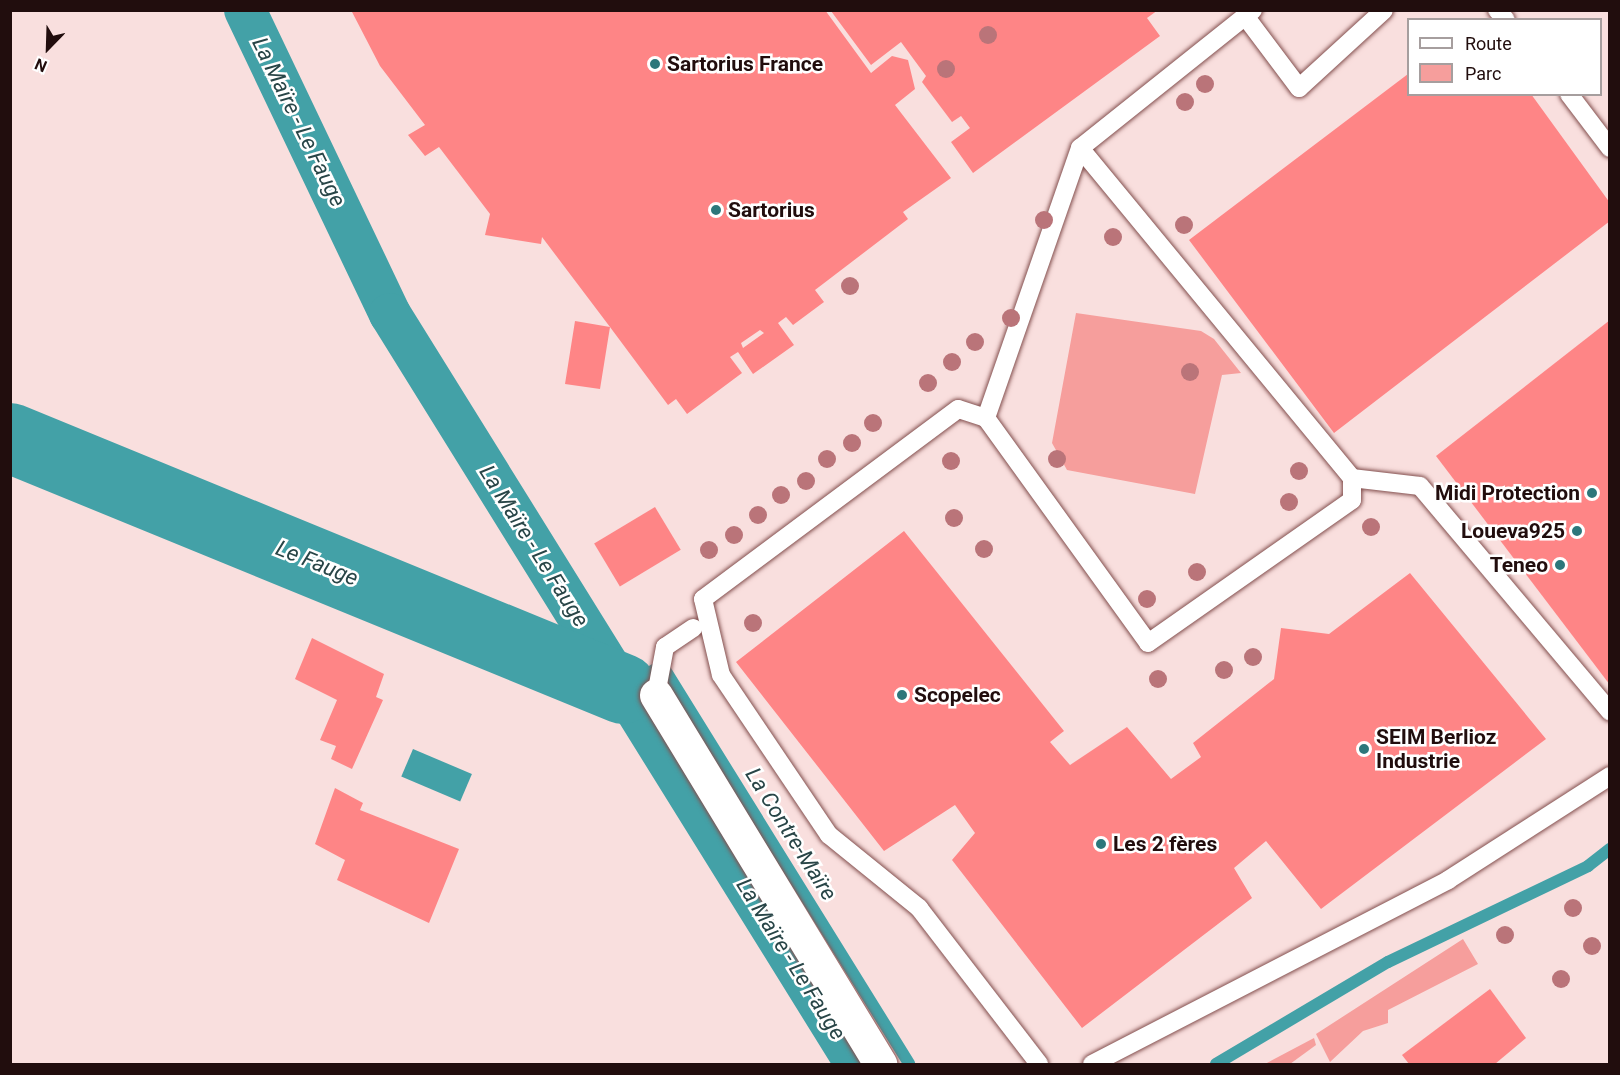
<!DOCTYPE html>
<meta charset="utf-8">
<style>
body{margin:0}
#map{position:relative;width:1620px;height:1075px;overflow:hidden;background:#f9dfde;font-family:Roboto,sans-serif}
div>[style]{position:absolute}
.green>*{inset:0;background:#f69e9c}
.water>*{inset:0;background:#43a1a7;transform-origin:0 0}
.stream>*{height:12px;margin:-6px;padding:0 6px;transform-origin:6px;border-radius:6px;background:#43a1a7}
.canal>*{height:42px;margin:-21px;padding:0 21px;transform-origin:21px;border-radius:21px;background:#43a1a7}
.river>*{height:70px;margin:-35px;padding:0 35px;transform-origin:35px;border-radius:35px;background:#43a1a7}
.building>*{inset:0;background:#fe8586;transform-origin:0 0}
.roads{filter:drop-shadow(0 0 2px #834f4e) drop-shadow(0 0 2px #834f4e)}
.lane>*{height:18px;margin:-9px;padding:0 9px;transform-origin:9px;border-radius:9px;background:#fff}
.street>*{height:33px;margin:-16.5px;padding:0 16.5px;transform-origin:16.5px;border-radius:16.5px;background:#fff}
.trees>*{width:18px;height:18px;margin:-9px;border-radius:50%;background:#ba7479}
.dots>*{width:16px;height:16px;translate:-50% -50%;box-sizing:border-box;border:3px solid #fff;border-radius:50%}
span{translate:-50% -50%;white-space:nowrap;text-align:center;line-height:1.15;-webkit-text-stroke:5px #fff;paint-order:stroke}
.poi-label{font-size:21px;color:#210d0d;font-weight:700}
.left{translate:0 -50%;text-align:left}
.right{translate:-100% -50%;text-align:right}
.water-label{font-size:22px;color:#284547;font-style:italic}
.frame{position:absolute;inset:0;border:12px solid #210d0d;pointer-events:none}
.legend{position:absolute;left:1407px;top:18px;width:195px;height:78px;box-sizing:border-box;background:#fff;border:2px solid #a69e9e;margin:0;padding:8px 10px;list-style:none;font-size:18px;color:#210d0d}
.legend li{display:flex;align-items:center;gap:12px;height:30px}
.legend b{width:30px;border:2px solid #a69e9e}
.north{position:absolute;left:18px;top:18px;width:60px;height:60px;-webkit-text-stroke:4px #fff;paint-order:stroke;rotate:203deg;font-size:16px;font-weight:700;line-height:24px;text-align:center;color:#210d0d}
.north::after{content:'';display:block;margin:auto;width:21px;height:27px;background:#210d0d;clip-path:polygon(50% 0,100% 100%,50% 72%,0 100%)}
</style>
<div id="map">
<div class="green">
<div style="clip-path:polygon(1076px 313px,1201px 331px,1214px 339px,1241px 373px,1222px 375px,1195px 494px,1067px 470px,1052px 443px)"></div>
<div style="clip-path:polygon(1463px 939px,1478px 964px,1388px 1010px,1388px 1023px,1363px 1031px,1330px 1062px,1316px 1034px)"></div>
<div style="clip-path:polygon(1314px 1038px,1316px 1045px,1290px 1064px,1265px 1064px)"></div>
</div>
<div class="water">
<div style="left:413px;top:749px;width:64px;height:30px;rotate:23deg"></div>
</div>
<div class="stream">
<div style="left:623px;top:689px;width:46px;rotate:-31.6deg"></div>
<div style="left:662px;top:665px;width:469px;rotate:58.2deg"></div>
<div style="left:1216px;top:1064px;width:200px;rotate:-30.7deg"></div>
<div style="left:1388px;top:962px;width:222px;rotate:-25.6deg"></div>
<div style="left:1588px;top:866px;width:28px;rotate:-38deg"></div>
</div>
<div class="canal">
<div style="left:245px;top:10px;width:337px;rotate:64.5deg"></div>
<div style="left:390px;top:314px;width:883px;rotate:58.15deg"></div>
</div>
<div class="river">
<div style="left:10px;top:438px;width:662px;rotate:22.27deg"></div>
</div>
<div class="building">
<div style="clip-path:polygon(evenodd,351px 10px,825px 10px,871px 73px,892px 56px,908px 60px,915px 89px,895px 105px,951px 178px,903px 212px,908px 219px,815px 290px,824px 302px,793px 325px,786px 317px,778px 323px,794px 345px,753px 374px,738px 352px,730px 357px,742px 373px,687px 414px,676px 399px,668px 405px,610px 327px,600px 389px,565px 384px,575px 321px,610px 327px,542px 237px,541px 244px,485px 235px,490px 214px,439px 147px,425px 156px,408px 135px,425px 125px,380px 66px,351px 10px,760px 330px,764px 333px,743px 348px,741px 343px,760px 330px)"></div>
<div style="clip-path:polygon(1158px 10px,1147px 18px,1160px 36px,973px 173px,951px 142px,970px 128px,961px 116px,952px 122px,922px 82px,926px 76px,901px 42px,871px 65px,831px 11px)"></div>
<div style="clip-path:polygon(1408px 74px,1408px 94px,1531px 94px,1610px 203px,1610px 221px,1334px 433px,1189px 240px)"></div>
<div style="clip-path:polygon(1610px 320px,1610px 685px,1436px 456px)"></div>
<div style="left:655px;top:507px;width:50px;height:71px;rotate:59deg"></div>
<div style="clip-path:polygon(904px 531px,1064px 731px,1050px 742px,1070px 765px,1127px 727px,1171px 779px,1201px 757px,1193px 743px,1274px 679px,1281px 628px,1329px 634px,1410px 573px,1546px 739px,1321px 909px,1266px 841px,1234px 868px,1252px 898px,1082px 1028px,952px 860px,975px 833px,955px 805px,884px 851px,736px 662px)"></div>
<div style="clip-path:polygon(312px 638px,384px 674px,376px 697px,383px 700px,352px 769px,331px 759px,336px 746px,320px 740px,337px 700px,295px 679px)"></div>
<div style="clip-path:polygon(335px 788px,363px 803px,360px 810px,459px 849px,429px 923px,337px 880px,345px 860px,315px 844px)"></div>
<div style="clip-path:polygon(1490px 989px,1526px 1038px,1495px 1064px,1409px 1064px,1402px 1055px)"></div>
</div>
<div class="roads">
<div class="lane">
<div style="left:1253px;top:10px;width:221px;rotate:141.4deg"></div>
<div style="left:1080px;top:148px;width:428px;rotate:50.5deg"></div>
<div style="left:1352px;top:478px;width:68px;rotate:6.7deg"></div>
<div style="left:1420px;top:486px;width:295px;rotate:49.9deg"></div>
<div style="left:1497px;top:10px;width:13px;rotate:48deg"></div>
<div style="left:1245px;top:16px;width:90px;rotate:53.1deg"></div>
<div style="left:1299px;top:88px;width:115px;rotate:-42.5deg"></div>
<div style="left:1569px;top:94px;width:68px;rotate:52.8deg"></div>
<div style="left:1080px;top:148px;width:286px;rotate:109.2deg"></div>
<div style="left:986px;top:418px;width:277px;rotate:54.2deg"></div>
<div style="left:1148px;top:643px;width:249px;rotate:-35deg"></div>
<div style="left:1352px;top:500px;width:22px;rotate:-90deg"></div>
<div style="left:986px;top:418px;width:29px;rotate:-162deg"></div>
<div style="left:958px;top:409px;width:318px;rotate:143.3deg"></div>
<div style="left:703px;top:599px;width:78px;rotate:76.7deg"></div>
<div style="left:721px;top:675px;width:193px;rotate:56deg"></div>
<div style="left:829px;top:835px;width:116px;rotate:39deg"></div>
<div style="left:919px;top:908px;width:197px;rotate:52.4deg"></div>
<div style="left:656px;top:695px;width:49px;rotate:-79.4deg"></div>
<div style="left:665px;top:647px;width:34px;rotate:-34deg"></div>
<div style="left:1092px;top:1064px;width:401px;rotate:-27.3deg"></div>
<div style="left:1448px;top:880px;width:193px;rotate:-32.7deg"></div>
</div>
<div class="street">
<div style="left:656px;top:695px;width:432px;rotate:58.7deg"></div>
</div>
</div>
<div class="trees">
<div style="left:988px;top:35px"></div>
<div style="left:946px;top:69px"></div>
<div style="left:1205px;top:84px"></div>
<div style="left:1185px;top:102px"></div>
<div style="left:1044px;top:220px"></div>
<div style="left:1184px;top:225px"></div>
<div style="left:1113px;top:237px"></div>
<div style="left:850px;top:286px"></div>
<div style="left:1011px;top:318px"></div>
<div style="left:975px;top:342px"></div>
<div style="left:952px;top:362px"></div>
<div style="left:1190px;top:372px"></div>
<div style="left:928px;top:383px"></div>
<div style="left:873px;top:423px"></div>
<div style="left:852px;top:443px"></div>
<div style="left:827px;top:459px"></div>
<div style="left:1057px;top:459px"></div>
<div style="left:951px;top:461px"></div>
<div style="left:1299px;top:471px"></div>
<div style="left:806px;top:481px"></div>
<div style="left:781px;top:495px"></div>
<div style="left:1289px;top:502px"></div>
<div style="left:758px;top:515px"></div>
<div style="left:954px;top:518px"></div>
<div style="left:1371px;top:527px"></div>
<div style="left:734px;top:535px"></div>
<div style="left:984px;top:549px"></div>
<div style="left:709px;top:550px"></div>
<div style="left:1197px;top:572px"></div>
<div style="left:1147px;top:599px"></div>
<div style="left:753px;top:623px"></div>
<div style="left:1253px;top:657px"></div>
<div style="left:1224px;top:670px"></div>
<div style="left:1158px;top:679px"></div>
<div style="left:1573px;top:908px"></div>
<div style="left:1505px;top:935px"></div>
<div style="left:1592px;top:946px"></div>
<div style="left:1561px;top:979px"></div>
</div>
<div class="dots">
<div style="left:655px;top:64px;background:#2d777b"></div>
<div style="left:716px;top:210px;background:#2d777b"></div>
<div style="left:1592px;top:493px;background:#2d777b"></div>
<div style="left:1577px;top:531px;background:#2d777b"></div>
<div style="left:1560px;top:565px;background:#2d777b"></div>
<div style="left:902px;top:695px;background:#2d777b"></div>
<div style="left:1364px;top:749px;background:#2d777b"></div>
<div style="left:1101px;top:844px;background:#2d777b"></div>
</div>
<div class="poi-label">
<span class="left" style="left:667px;top:64px">Sartorius France</span>
<span class="left" style="left:728px;top:210px">Sartorius</span>
<span class="right" style="left:1580px;top:493px">Midi Protection</span>
<span class="right" style="left:1565px;top:531px">Loueva925</span>
<span class="right" style="left:1548px;top:565px">Teneo</span>
<span class="left" style="left:914px;top:695px">Scopelec</span>
<span class="left" style="left:1376px;top:749px">SEIM Berlioz<br>Industrie</span>
<span class="left" style="left:1113px;top:844px">Les 2 fères</span>
</div>
<div class="water-label">
<span style="left:299px;top:122px;rotate:64deg">La Maïre - Le Fauge</span>
<span style="left:534px;top:546px;rotate:58deg">La Maïre - Le Fauge</span>
<span style="left:317px;top:563px;rotate:22deg">Le Fauge</span>
<span style="left:791px;top:834px;rotate:58deg">La Contre-Maïre</span>
<span style="left:791px;top:959px;rotate:58deg">La Maïre - Le Fauge</span>
</div>
<div class="frame"></div>
<ul class="legend">
<li><b style="height:8px;background:#fff"></b>Route</li>
<li><b style="height:16px;background:#f69e9c"></b>Parc</li>
</ul>
<div class="north">N</div>
</div>
